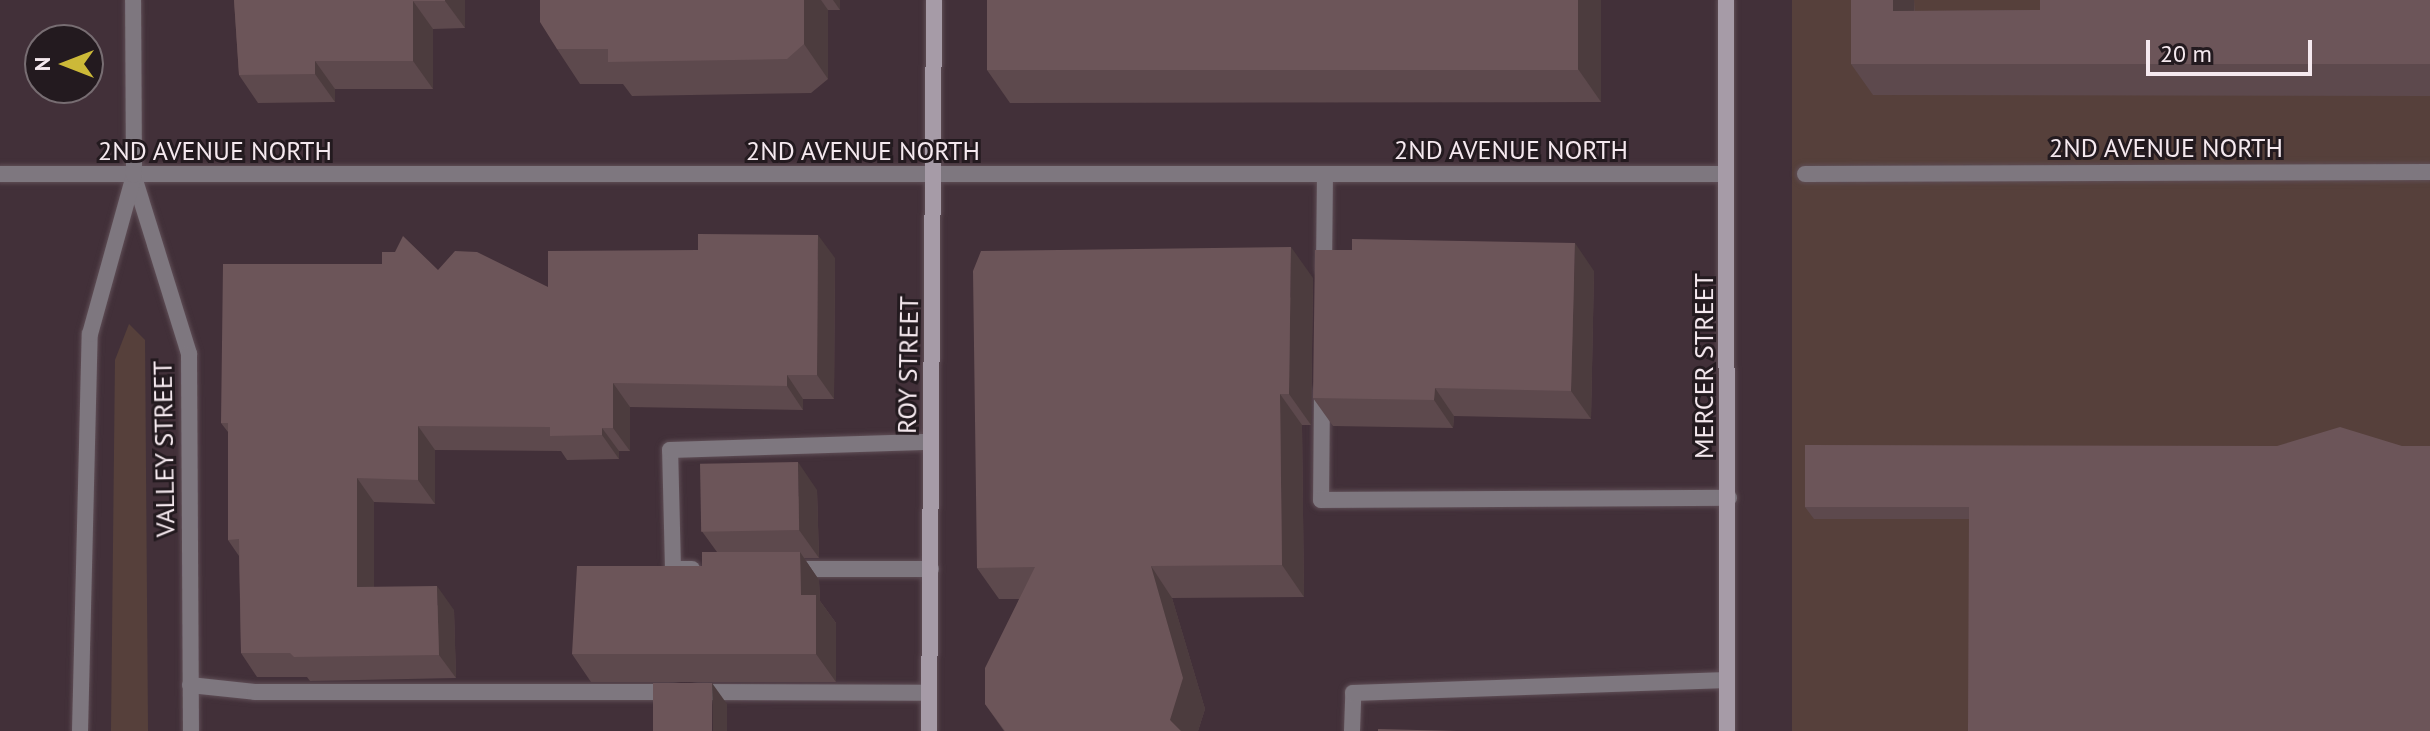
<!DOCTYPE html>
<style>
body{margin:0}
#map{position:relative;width:2430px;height:731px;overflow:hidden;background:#423039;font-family:"PT Sans",sans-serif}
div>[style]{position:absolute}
.green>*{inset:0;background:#56403b;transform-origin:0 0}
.roads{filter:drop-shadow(0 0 2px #5f4e56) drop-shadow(0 0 2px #5f4e56)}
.lane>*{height:16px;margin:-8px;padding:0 8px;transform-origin:8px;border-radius:8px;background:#7e777f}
.street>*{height:16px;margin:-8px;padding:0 8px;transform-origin:8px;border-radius:8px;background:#7e777f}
.secondary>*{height:16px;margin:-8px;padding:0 8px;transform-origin:8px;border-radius:8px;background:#a69ba7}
.wall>*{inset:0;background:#5d494d}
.shaded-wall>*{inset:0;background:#4c3c3e}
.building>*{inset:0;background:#6c5559;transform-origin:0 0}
span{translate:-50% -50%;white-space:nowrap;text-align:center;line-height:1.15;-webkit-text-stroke:6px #231a1f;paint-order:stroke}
.street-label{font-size:26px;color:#f5e9ef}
.north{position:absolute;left:24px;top:24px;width:80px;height:80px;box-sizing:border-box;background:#231a1f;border:2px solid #776d72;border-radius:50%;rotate:270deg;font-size:22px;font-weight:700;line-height:32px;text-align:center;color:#f5e9ef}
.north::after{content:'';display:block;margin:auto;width:28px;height:36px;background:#ccb938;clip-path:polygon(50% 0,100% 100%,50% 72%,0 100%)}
.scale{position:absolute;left:2146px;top:40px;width:166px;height:36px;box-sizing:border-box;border:4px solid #f5e9ef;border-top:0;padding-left:10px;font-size:24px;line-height:28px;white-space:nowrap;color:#f5e9ef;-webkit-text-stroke:6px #231a1f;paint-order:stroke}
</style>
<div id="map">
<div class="green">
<div style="left:1792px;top:0;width:638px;height:731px"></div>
<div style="clip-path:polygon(129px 324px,145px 340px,148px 731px,111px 731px,115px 360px)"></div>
</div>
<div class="roads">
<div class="lane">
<div style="left:1324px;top:269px;width:95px;rotate:-89.4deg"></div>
<div style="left:1322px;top:392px;width:108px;rotate:90.5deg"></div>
<div style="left:1321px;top:500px;width:408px;rotate:-0.3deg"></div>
<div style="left:692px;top:569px;width:19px;rotate:180deg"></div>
<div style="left:673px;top:569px;width:119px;rotate:-91.4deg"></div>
<div style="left:670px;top:450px;width:261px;rotate:-1.8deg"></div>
<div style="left:791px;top:569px;width:140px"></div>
<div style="left:190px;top:685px;width:65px;rotate:6.1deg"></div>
<div style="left:255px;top:692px;width:417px"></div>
<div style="left:699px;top:692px;width:230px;rotate:0.2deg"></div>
<div style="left:1352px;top:731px;width:38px;rotate:-88deg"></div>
<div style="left:1353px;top:693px;width:374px;rotate:-2deg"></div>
</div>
<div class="street">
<div style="left:0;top:174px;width:1726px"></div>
<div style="left:1805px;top:174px;width:625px;rotate:-0.18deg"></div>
<div style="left:134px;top:177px;width:185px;rotate:72.7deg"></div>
<div style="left:189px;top:354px;width:377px;rotate:89.7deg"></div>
<div style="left:80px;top:731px;width:397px;rotate:-88.6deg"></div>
<div style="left:90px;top:334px;width:165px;rotate:-74.5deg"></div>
<div style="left:134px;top:175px;width:175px;rotate:-90.3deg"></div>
</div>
<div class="secondary">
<div style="left:1726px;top:0;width:731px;rotate:89.92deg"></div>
<div style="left:929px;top:731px;width:731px;rotate:-89.61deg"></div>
</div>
</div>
<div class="wall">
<div style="clip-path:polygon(234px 0,465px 0,465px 28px,433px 29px,433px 89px,335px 89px,335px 102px,258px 103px,239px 75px)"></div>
<div style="clip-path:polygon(540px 0,840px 0,840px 10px,828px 10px,828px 79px,811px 93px,632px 96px,623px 84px,580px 84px,557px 49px)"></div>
<div style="clip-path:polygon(1601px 0,1601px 102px,1010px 103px,987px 70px)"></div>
<div style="clip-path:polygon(1851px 0,1914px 0,1915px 11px,2040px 10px,2430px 0,2430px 96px,1873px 95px,1851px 64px)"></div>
<div style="clip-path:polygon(835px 258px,834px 399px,803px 399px,803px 410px,630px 407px,630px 451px,619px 451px,619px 459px,567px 460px,561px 451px,435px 450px,435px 504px,374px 502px,374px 587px,454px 610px,456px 678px,310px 681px,307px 677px,257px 677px,241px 653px,239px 556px,228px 540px,228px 432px,221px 423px,438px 270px,548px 287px)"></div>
<div style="clip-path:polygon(1594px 271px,1591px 419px,1454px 416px,1453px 428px,1333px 426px,1313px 398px)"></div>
<div style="clip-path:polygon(1313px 278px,1311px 425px,1302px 425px,1304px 597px,1172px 598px,1205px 709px,1198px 731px,1004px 731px,985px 704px,1019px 599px,999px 599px,977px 568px)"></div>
<div style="clip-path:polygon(2402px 446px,1969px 519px,1814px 519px,1805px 507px)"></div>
<div style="clip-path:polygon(817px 490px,819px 558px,804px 558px,819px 580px,820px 601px,836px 623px,836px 682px,591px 682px,572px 654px,702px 566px,717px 552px,701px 530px)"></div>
</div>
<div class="shaded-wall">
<div style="clip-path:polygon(445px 0,465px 0,465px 28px,445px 1px)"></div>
<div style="clip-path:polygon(804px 0,821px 0,828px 10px,828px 79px,804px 44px)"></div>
<div style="clip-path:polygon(833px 0,840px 0,840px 10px)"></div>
<div style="clip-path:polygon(1578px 0,1601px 0,1601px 102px,1578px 69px)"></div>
<div style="clip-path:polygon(1893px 0,1914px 0,1915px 42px,1893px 11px)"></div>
<div style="clip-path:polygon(413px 1px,433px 29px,433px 89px,413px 61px)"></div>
<div style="clip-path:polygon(315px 61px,335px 89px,335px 102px,315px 74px)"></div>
<div style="clip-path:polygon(818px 235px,835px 258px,834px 399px,817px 375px)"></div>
<div style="clip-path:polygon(1575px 243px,1594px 271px,1591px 419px,1571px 391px)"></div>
<div style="clip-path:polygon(1291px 247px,1313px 278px,1311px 425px,1289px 394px)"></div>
<div style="clip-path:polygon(787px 375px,803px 399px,803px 410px,787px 386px)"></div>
<div style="clip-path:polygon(613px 383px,630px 407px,630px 451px,613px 428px)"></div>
<div style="clip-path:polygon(1435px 388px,1454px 416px,1453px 428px,1434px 400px)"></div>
<div style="clip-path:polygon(1280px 394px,1302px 425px,1304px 597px,1282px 565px)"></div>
<div style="clip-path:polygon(418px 426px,435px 450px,435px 504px,418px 480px)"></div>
<div style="clip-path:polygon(602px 428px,619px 451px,619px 459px,602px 435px)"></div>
<div style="clip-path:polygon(798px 462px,817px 490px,819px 558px,799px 530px)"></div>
<div style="clip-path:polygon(357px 478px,374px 502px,374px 611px,357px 587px)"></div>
<div style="clip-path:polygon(800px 552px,819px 580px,820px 601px,836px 623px,836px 682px,816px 654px,801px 595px)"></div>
<div style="clip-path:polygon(1151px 566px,1172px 598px,1205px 709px,1198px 731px,1177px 731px,1170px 720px)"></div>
<div style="clip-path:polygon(437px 586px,454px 610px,456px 678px,439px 655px)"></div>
<div style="clip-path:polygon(712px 683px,727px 704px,727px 731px,713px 731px)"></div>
</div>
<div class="building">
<div style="clip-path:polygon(234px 0,445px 0,445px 1px,413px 1px,413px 61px,315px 61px,315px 74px,239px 75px)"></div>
<div style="clip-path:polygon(540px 0,804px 0,804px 44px,787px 59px,608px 62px,608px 49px,557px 49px,540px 22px)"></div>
<div style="left:987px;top:0;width:591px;height:70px"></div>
<div style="clip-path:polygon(1851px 0,1893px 0,1893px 11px,2040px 10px,2040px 0,2430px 0,2430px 64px,1851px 64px)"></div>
<div style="clip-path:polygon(698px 234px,818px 235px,817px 375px,787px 375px,787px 386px,613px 383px,613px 428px,602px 428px,602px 435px,550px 436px,550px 427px,418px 426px,418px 480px,357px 478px,357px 587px,437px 586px,439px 655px,294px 657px,290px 653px,241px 653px,239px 539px,228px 540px,228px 423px,221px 423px,223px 264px,382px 264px,382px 252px,395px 252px,403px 236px,438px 270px,455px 251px,477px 252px,548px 287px,548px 251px,698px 250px)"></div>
<div style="clip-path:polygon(1352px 239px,1575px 243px,1571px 391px,1435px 388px,1434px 400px,1313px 398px,1315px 250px,1352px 250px)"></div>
<div style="clip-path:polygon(1291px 247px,1289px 394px,1280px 394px,1282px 565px,1151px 566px,1183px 678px,1170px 720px,1181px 731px,1005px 731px,985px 704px,985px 668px,1035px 567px,977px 568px,973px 271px,981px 251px)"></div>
<div style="clip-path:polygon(2340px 427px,2402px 446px,2430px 446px,2430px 731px,1968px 731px,1969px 507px,1805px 507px,1805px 445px,2277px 446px)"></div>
<div style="left:798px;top:462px;width:68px;height:98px;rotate:89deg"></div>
<div style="clip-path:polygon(702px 552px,800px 552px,801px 595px,816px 595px,816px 654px,572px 654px,577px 566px,702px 566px)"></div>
<div style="left:653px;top:683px;width:59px;height:48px"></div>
<div style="clip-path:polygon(1378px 729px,1457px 731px,1378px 731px)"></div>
</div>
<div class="street-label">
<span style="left:2166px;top:148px">2ND AVENUE NORTH</span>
<span style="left:1511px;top:150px">2ND AVENUE NORTH</span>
<span style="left:215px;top:151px">2ND AVENUE NORTH</span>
<span style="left:863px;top:151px">2ND AVENUE NORTH</span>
<span style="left:908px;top:365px;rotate:-89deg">ROY STREET</span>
<span style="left:1704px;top:366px;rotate:-90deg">MERCER STREET</span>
<span style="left:164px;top:449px;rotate:-91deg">VALLEY STREET</span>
</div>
<div class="north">N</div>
<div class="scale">20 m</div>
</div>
